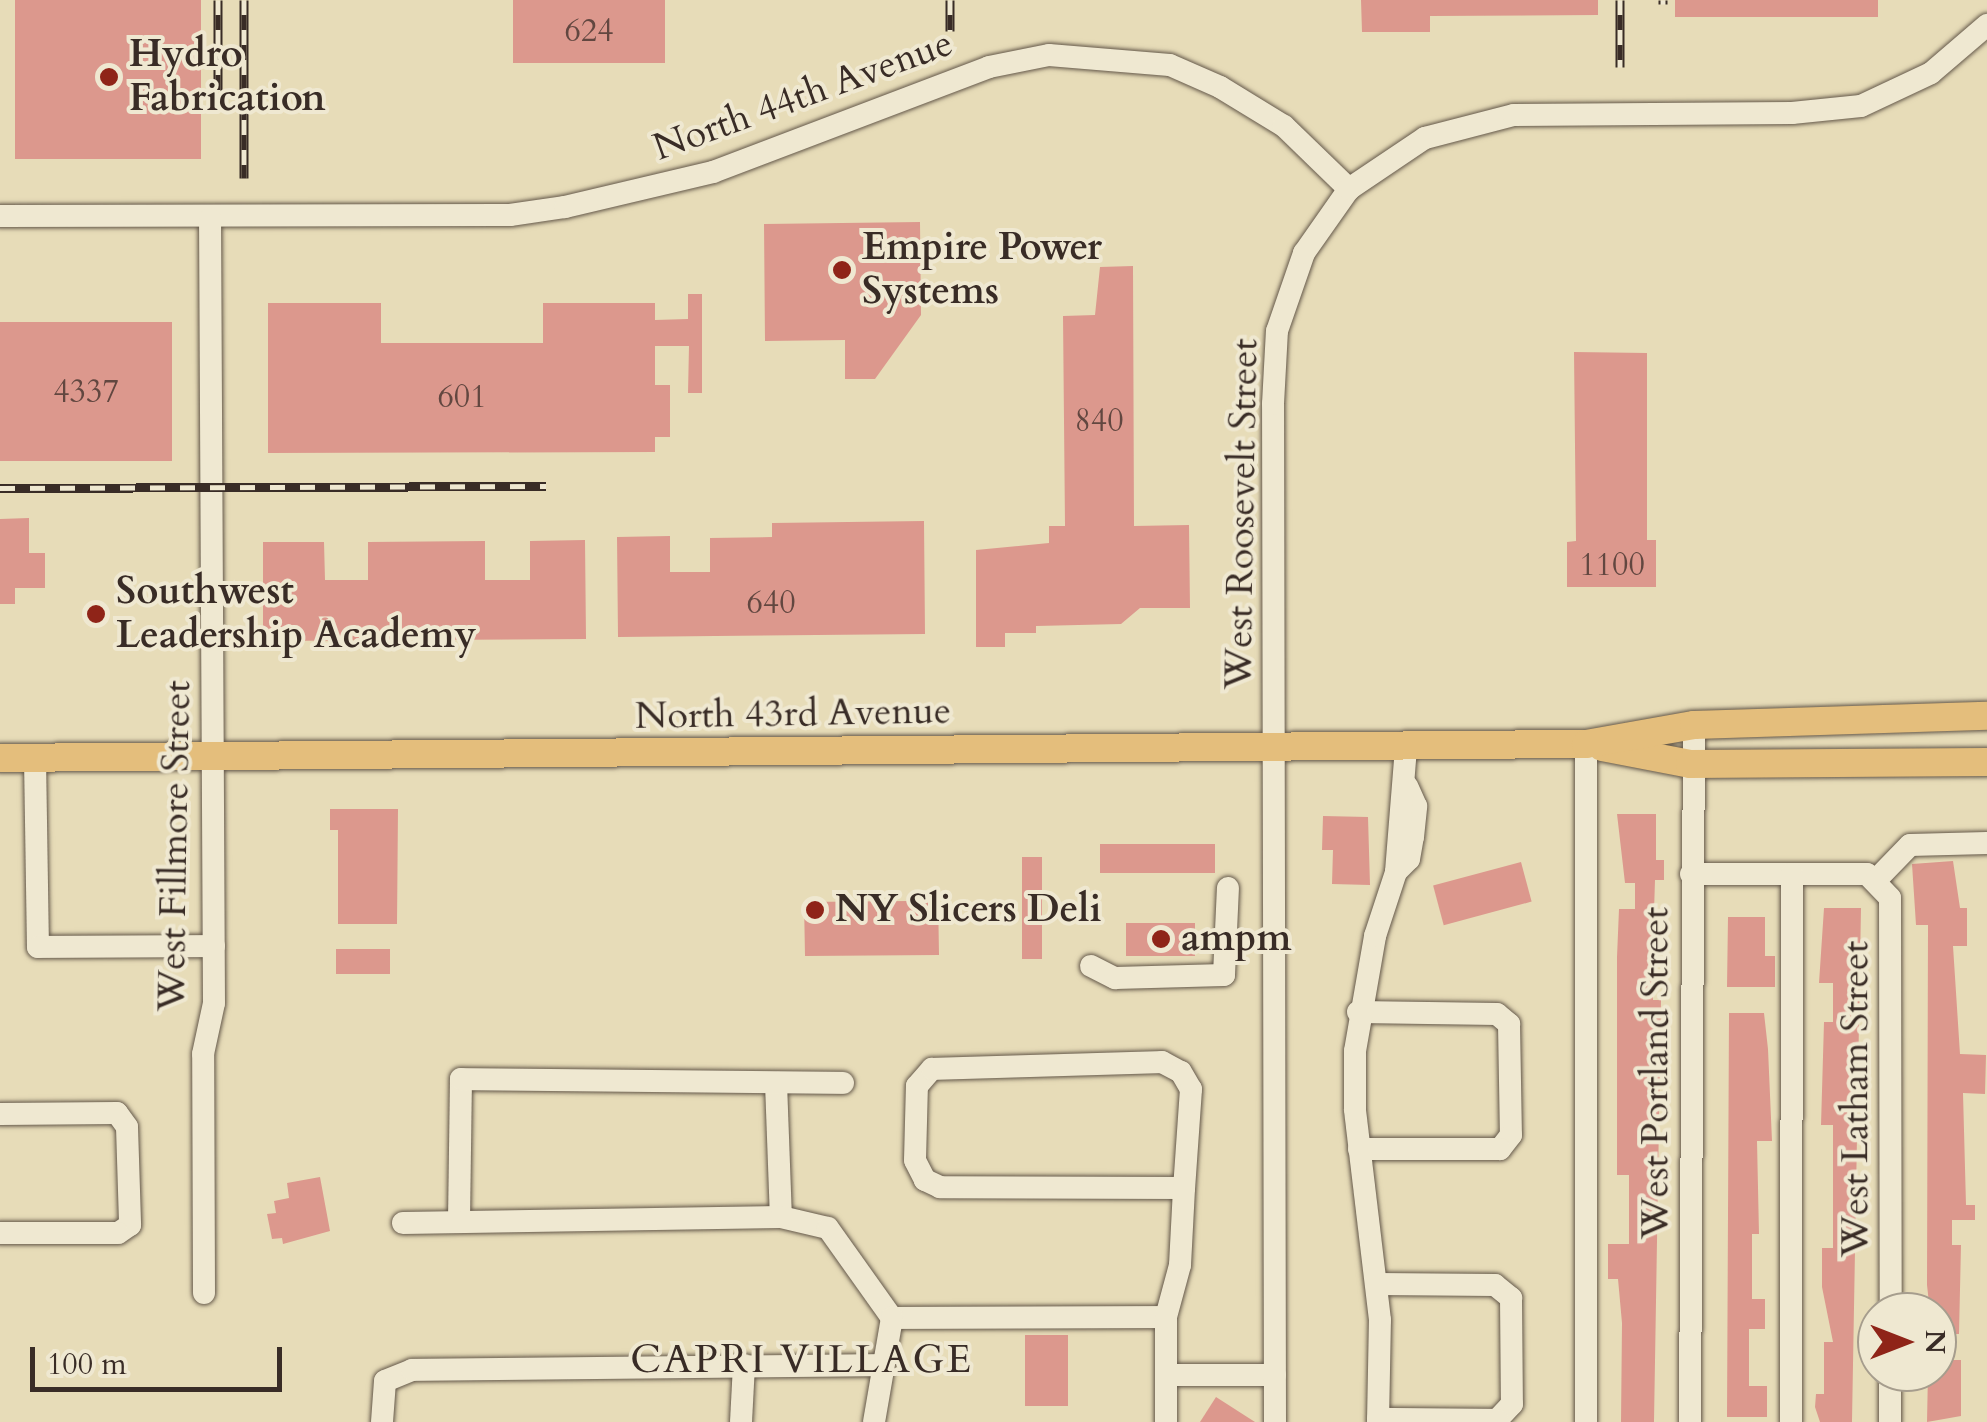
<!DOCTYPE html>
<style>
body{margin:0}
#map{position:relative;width:1987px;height:1422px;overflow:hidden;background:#e7dcb8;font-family:Cardo,serif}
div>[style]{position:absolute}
.building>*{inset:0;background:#dc988d;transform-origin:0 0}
.roads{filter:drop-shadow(0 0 2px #64584a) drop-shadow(0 0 2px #64584a)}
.minor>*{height:22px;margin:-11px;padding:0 11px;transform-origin:11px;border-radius:11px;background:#efe8d1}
.major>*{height:28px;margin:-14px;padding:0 14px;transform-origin:14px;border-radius:14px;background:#e4be7c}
.rail>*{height:9px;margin-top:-4.5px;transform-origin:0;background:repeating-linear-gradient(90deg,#efe8d1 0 15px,#392c26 0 30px);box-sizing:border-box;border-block:2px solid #392c26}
.dots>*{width:28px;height:28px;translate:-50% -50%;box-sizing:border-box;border:5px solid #efe8d1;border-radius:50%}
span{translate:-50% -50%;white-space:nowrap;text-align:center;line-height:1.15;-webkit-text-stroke:8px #efe8d1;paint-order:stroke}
.number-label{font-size:32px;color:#624740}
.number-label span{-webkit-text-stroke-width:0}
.poi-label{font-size:38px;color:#392c26;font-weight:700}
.left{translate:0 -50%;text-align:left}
.street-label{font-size:38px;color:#392c26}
.neighbourhood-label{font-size:40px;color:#392c26;letter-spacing:2.5px}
.north{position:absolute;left:1857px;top:1292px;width:100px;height:100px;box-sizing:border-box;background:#efe8d1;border:2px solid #a69d8d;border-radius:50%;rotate:90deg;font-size:28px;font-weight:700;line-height:40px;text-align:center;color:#392c26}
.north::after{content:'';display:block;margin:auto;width:35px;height:45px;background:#8f2418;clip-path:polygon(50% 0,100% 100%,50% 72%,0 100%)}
.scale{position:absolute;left:30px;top:1347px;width:252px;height:45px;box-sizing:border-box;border:5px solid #392c26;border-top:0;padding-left:12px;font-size:30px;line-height:35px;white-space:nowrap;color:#392c26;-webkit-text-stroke:8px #efe8d1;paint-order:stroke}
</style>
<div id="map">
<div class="building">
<div style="left:15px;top:0;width:186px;height:159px"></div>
<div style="left:513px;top:0;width:152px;height:63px"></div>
<div style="clip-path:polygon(1361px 0,1598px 0,1598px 15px,1430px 16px,1430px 32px,1362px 32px)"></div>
<div style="left:1675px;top:0;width:203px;height:17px"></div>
<div style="clip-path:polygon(920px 222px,921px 315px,875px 379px,845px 379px,845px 340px,765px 341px,764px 224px)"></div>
<div style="clip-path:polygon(1133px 266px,1134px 526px,1189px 525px,1190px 608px,1140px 608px,1121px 624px,1036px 626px,1036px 633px,1005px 633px,1005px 647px,976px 647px,976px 550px,1049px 543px,1049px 526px,1065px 526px,1063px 316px,1095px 315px,1100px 267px)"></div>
<div style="clip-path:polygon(688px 294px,702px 294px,702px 393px,688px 393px,689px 346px,655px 346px,655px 385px,670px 385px,670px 437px,655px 437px,655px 452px,268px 453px,268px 303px,381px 303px,381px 343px,543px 343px,543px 303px,655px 303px,655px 320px,688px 319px)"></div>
<div style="left:172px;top:322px;width:139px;height:172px;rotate:90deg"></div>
<div style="clip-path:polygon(1574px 352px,1647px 353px,1647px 540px,1656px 540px,1656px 587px,1567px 587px,1567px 542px,1576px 541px)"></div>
<div style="clip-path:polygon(29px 518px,29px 553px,45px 553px,45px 588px,15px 588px,15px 604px,0 604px,0 519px)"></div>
<div style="clip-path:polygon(924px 521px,925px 634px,618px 637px,617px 537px,670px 536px,670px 572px,710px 572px,710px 538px,772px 537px,772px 523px)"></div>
<div style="clip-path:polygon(585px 540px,586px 639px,263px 641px,263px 542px,324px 542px,325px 580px,368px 580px,368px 542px,485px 541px,485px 580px,530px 580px,530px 541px)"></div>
<div style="clip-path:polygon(330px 809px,398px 809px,397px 924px,338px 924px,338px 830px,330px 830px)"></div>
<div style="clip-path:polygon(1617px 814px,1656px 814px,1656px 860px,1664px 860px,1664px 880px,1655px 880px,1653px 944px,1653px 1000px,1661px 1000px,1654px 1422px,1621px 1422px,1622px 1323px,1618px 1279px,1608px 1279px,1608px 1244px,1629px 1244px,1629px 1175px,1617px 1175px,1617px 957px,1619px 909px,1635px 909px,1635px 883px,1625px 883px)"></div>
<div style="clip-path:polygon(1323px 816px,1368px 817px,1370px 885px,1332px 884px,1333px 850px,1322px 850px)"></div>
<div style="left:1215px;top:844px;width:29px;height:115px;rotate:90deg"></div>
<div style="left:1042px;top:857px;width:102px;height:20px;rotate:90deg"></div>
<div style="clip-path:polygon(1953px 861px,1960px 908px,1967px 908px,1967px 946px,1953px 946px,1960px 1054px,1986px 1055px,1985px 1094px,1963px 1093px,1966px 1205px,1975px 1205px,1975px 1220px,1952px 1220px,1952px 1245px,1961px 1245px,1959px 1334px,1951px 1334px,1951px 1360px,1961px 1360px,1961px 1416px,1927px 1422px,1928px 1372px,1937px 1372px,1937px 1312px,1930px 1312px,1927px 1285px,1928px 925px,1916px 925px,1912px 864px)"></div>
<div style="left:1521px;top:862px;width:41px;height:91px;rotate:75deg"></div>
<div style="clip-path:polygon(909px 894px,938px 894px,939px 955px,805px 956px,804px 902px,909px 901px)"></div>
<div style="clip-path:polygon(1824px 908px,1861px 908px,1852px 1422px,1820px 1422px,1815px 1407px,1816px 1394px,1824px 1394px,1824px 1342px,1833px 1342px,1822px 1287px,1822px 1248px,1833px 1248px,1833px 1125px,1821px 1125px,1824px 1022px,1833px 1022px,1833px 983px,1819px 983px)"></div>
<div style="clip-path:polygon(1728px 917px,1765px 917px,1765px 956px,1775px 956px,1775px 987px,1727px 987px)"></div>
<div style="left:1126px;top:923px;width:69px;height:33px"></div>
<div style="left:390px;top:949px;width:25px;height:54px;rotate:90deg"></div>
<div style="clip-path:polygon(1729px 1013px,1764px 1013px,1768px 1049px,1772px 1141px,1757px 1141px,1759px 1234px,1752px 1234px,1752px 1299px,1765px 1299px,1765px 1329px,1749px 1329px,1749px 1386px,1767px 1386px,1767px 1417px,1727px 1417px)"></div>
<div style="clip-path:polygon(320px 1177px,330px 1231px,283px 1244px,282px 1238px,272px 1239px,267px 1214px,276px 1213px,274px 1201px,289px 1198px,287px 1183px)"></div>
<div style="left:1068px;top:1335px;width:71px;height:43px;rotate:90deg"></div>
<div style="clip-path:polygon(1216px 1397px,1255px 1422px,1200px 1422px)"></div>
</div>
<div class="roads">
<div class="minor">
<div style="left:0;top:216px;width:510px;rotate:-0.11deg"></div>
<div style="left:510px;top:215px;width:56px;rotate:-8.3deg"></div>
<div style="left:565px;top:207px;width:152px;rotate:-13.3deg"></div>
<div style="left:713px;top:172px;width:295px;rotate:-20.8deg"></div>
<div style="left:989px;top:67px;width:61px;rotate:-11.3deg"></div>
<div style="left:1049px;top:55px;width:121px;rotate:4.7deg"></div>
<div style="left:1170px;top:65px;width:55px;rotate:23.7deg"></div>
<div style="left:1220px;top:87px;width:75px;rotate:31.4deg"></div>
<div style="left:1284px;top:126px;width:91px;rotate:44.1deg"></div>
<div style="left:1586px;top:744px;width:678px;rotate:90deg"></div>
<div style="left:35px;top:758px;width:189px;rotate:89.1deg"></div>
<div style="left:38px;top:947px;width:176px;rotate:-0.3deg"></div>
<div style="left:1396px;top:872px;width:18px;rotate:-45deg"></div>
<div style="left:1409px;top:859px;width:22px;rotate:-80deg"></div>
<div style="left:1413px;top:837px;width:31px;rotate:-84deg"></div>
<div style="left:1416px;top:806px;width:22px;rotate:-114deg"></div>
<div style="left:1691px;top:874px;width:176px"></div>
<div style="left:1867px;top:874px;width:33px;rotate:46deg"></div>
<div style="left:1890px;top:898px;width:414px;rotate:89.9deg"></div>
<div style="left:1877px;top:879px;width:47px;rotate:-45.9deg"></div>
<div style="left:1910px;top:845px;width:77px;rotate:-1.5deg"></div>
<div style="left:1091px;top:966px;width:27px;rotate:27deg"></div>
<div style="left:1115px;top:978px;width:109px;rotate:-1.6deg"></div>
<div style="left:1224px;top:975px;width:87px;rotate:-87.4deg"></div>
<div style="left:1358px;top:1012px;width:139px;rotate:0.8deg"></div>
<div style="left:1497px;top:1014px;width:16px;rotate:40deg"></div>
<div style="left:1509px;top:1024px;width:111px;rotate:89deg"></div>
<div style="left:1511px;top:1135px;width:18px;rotate:128deg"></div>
<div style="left:1500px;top:1149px;width:141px;rotate:180deg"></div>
<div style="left:1162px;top:1062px;width:21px;rotate:28deg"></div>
<div style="left:1181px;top:1072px;width:20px;rotate:60deg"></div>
<div style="left:1191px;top:1089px;width:99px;rotate:94deg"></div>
<div style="left:1184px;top:1188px;width:244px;rotate:-179.8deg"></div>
<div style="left:940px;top:1187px;width:17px;rotate:-155deg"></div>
<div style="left:925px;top:1180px;width:22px;rotate:-117deg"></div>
<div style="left:915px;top:1160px;width:74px;rotate:-88.5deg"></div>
<div style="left:917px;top:1086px;width:23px;rotate:-49deg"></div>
<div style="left:932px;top:1069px;width:230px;rotate:-1.7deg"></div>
<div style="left:776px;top:1083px;width:134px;rotate:87.9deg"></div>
<div style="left:0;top:1114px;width:117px;rotate:-0.5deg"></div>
<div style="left:117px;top:1113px;width:17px;rotate:54deg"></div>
<div style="left:127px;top:1127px;width:98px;rotate:88.2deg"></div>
<div style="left:130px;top:1225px;width:14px;rotate:146deg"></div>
<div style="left:118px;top:1233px;width:118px;rotate:180deg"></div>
<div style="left:459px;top:1221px;width:142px;rotate:-89.2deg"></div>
<div style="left:461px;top:1079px;width:382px;rotate:0.6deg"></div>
<div style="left:403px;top:1223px;width:378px;rotate:-0.9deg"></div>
<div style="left:781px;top:1217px;width:48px;rotate:13.2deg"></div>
<div style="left:828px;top:1228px;width:110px;rotate:54.6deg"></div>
<div style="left:892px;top:1318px;width:274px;rotate:-0.2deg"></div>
<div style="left:1377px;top:1284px;width:118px;rotate:0.5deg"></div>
<div style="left:1495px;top:1285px;width:21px;rotate:39deg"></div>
<div style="left:1511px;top:1298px;width:106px;rotate:89.5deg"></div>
<div style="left:1512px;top:1404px;width:22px;rotate:133deg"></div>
<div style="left:1497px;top:1420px;width:119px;rotate:-179.5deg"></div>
<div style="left:204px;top:1293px;width:239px;rotate:-90.2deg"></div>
<div style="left:203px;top:1054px;width:52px;rotate:-77.8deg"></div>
<div style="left:214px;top:1003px;width:784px;rotate:-90.29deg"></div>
<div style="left:1171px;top:1375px;width:104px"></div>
<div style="left:382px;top:1422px;width:41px;rotate:-85.8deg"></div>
<div style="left:385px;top:1381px;width:29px;rotate:-22deg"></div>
<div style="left:412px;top:1370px;width:468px;rotate:-0.6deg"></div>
<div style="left:741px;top:1422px;width:57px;rotate:-87deg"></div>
<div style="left:874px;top:1422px;width:106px;rotate:-80.2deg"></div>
<div style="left:1166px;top:1422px;width:105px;rotate:-90deg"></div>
<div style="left:1166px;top:1317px;width:54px;rotate:-74.9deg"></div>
<div style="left:1180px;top:1265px;width:77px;rotate:-87deg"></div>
<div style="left:1275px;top:1422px;width:1018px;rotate:-90.11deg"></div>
<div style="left:1273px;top:404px;width:73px;rotate:-86.9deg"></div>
<div style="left:1277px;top:331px;width:83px;rotate:-70.9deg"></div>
<div style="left:1304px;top:253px;width:78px;rotate:-54.9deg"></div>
<div style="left:1349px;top:189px;width:92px;rotate:-33.9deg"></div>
<div style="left:1425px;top:138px;width:92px;rotate:-14.5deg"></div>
<div style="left:1514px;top:115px;width:278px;rotate:-0.4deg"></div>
<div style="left:1792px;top:113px;width:69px;rotate:-5.8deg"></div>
<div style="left:1861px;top:106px;width:77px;rotate:-25.2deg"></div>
<div style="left:1931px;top:73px;width:74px;rotate:-40.6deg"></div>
<div style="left:1378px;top:1422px;width:102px;rotate:-88.9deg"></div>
<div style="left:1380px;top:1320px;width:212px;rotate:-96.8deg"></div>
<div style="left:1355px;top:1109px;width:58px;rotate:-90deg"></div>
<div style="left:1355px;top:1051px;width:117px;rotate:-80.1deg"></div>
<div style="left:1375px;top:936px;width:67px;rotate:-71.8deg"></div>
<div style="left:1396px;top:872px;width:125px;rotate:-85.4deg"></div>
<div style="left:1690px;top:1422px;width:697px;rotate:-89.67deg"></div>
<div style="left:1791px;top:1422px;width:548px;rotate:-89.9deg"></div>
<div style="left:1890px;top:1422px;width:50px;rotate:-90deg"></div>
</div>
<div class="major">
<div style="left:1602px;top:747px;width:90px;rotate:10.9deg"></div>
<div style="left:1690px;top:764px;width:297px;rotate:-0.4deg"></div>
<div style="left:0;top:758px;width:1586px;rotate:-0.51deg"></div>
<div style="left:1586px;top:744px;width:110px;rotate:-10deg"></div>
<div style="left:1694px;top:725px;width:293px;rotate:-1.8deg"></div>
</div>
</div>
<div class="rail">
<div style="left:218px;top:0;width:91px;rotate:90deg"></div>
<div style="left:244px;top:0;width:178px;rotate:90deg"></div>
<div style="left:950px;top:0;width:31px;rotate:90deg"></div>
<div style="left:1620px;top:0;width:67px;rotate:90deg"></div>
<div style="left:1663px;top:0;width:4px;rotate:90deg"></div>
<div style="left:0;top:488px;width:546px;rotate:-0.21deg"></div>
</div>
<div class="dots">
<div style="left:109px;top:77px;background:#8f2418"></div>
<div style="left:842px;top:270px;background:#8f2418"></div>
<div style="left:96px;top:614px;background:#8f2418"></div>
<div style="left:815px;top:910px;background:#8f2418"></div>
<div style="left:1161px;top:939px;background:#8f2418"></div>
</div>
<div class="number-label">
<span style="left:589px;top:31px">624</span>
<span style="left:86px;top:392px">4337</span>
<span style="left:462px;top:397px">601</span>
<span style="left:1099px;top:421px">840</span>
<span style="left:1612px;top:565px">1100</span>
<span style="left:771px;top:603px">640</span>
</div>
<div class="poi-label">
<span class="left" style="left:129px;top:77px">Hydro<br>Fabrication</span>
<span class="left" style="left:862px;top:270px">Empire Power<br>Systems</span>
<span class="left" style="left:116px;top:614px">Southwest<br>Leadership Academy</span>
<span class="left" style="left:835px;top:910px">NY Slicers Deli</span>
<span class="left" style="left:1181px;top:939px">ampm</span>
</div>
<div class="street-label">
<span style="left:803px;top:96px;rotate:-20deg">North 44th Avenue</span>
<span style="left:1242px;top:514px;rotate:-89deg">West Roosevelt Street</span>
<span style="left:793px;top:714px;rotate:-1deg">North 43rd Avenue</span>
<span style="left:175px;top:846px;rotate:-89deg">West Fillmore Street</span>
<span style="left:1656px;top:1073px;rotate:-90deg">West Portland Street</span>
<span style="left:1856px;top:1099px;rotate:-90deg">West Latham Street</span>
</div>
<div class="neighbourhood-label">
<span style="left:802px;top:1360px">CAPRI VILLAGE</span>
</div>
<div class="north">N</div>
<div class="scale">100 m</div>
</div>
